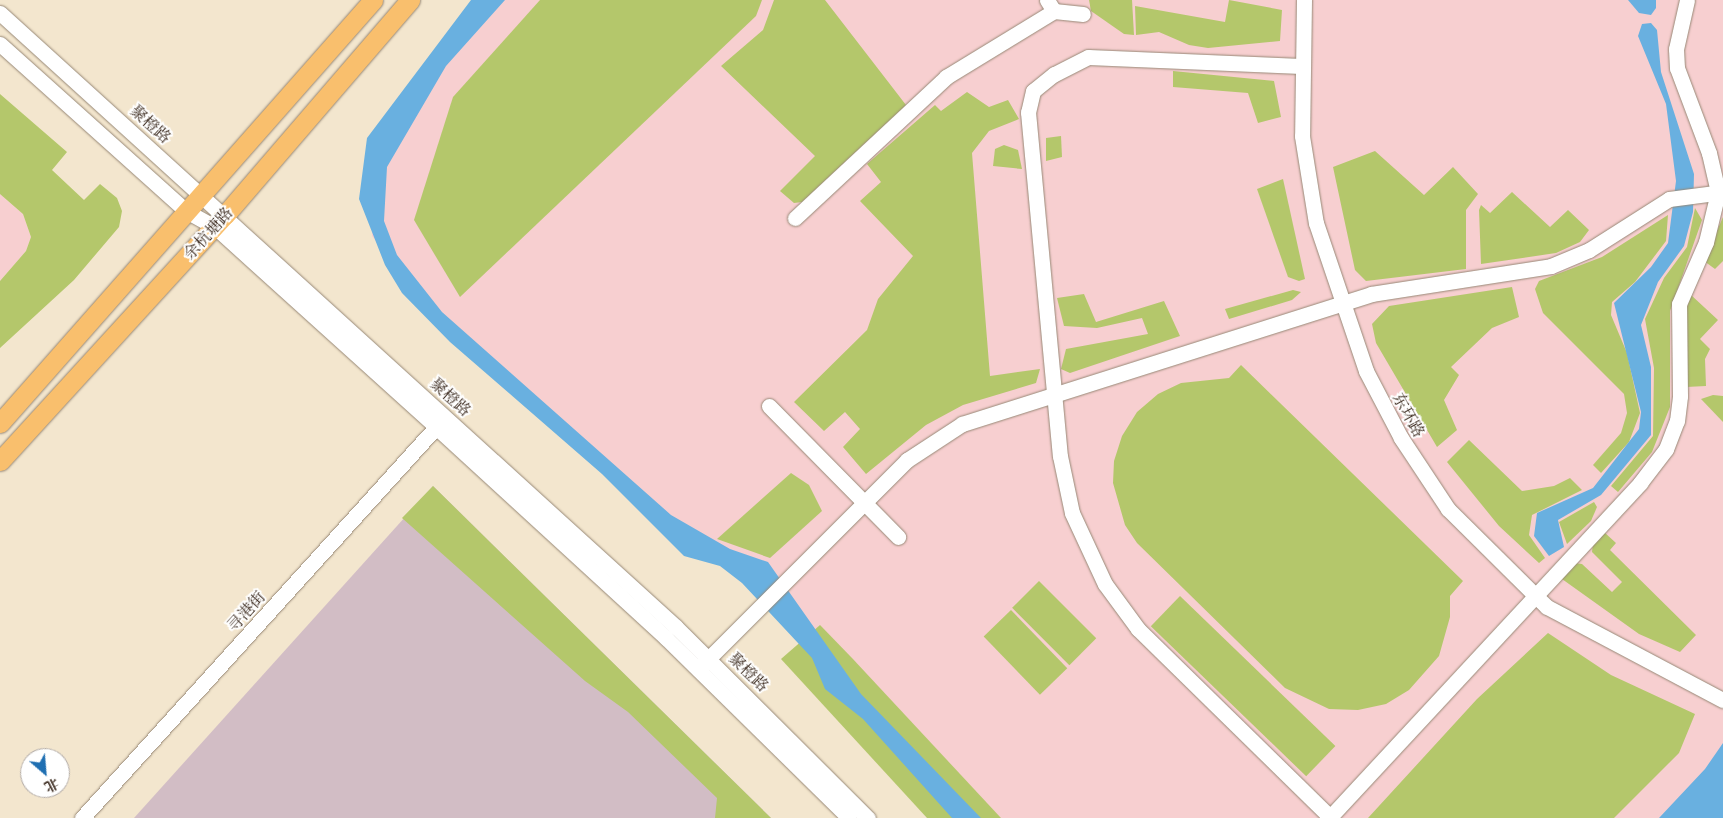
<!DOCTYPE html>
<meta charset="utf-8">
<style>
body{margin:0}
#map{position:relative;width:1723px;height:818px;overflow:hidden;background:#f3e6ce;font-family:"Gentium Book Plus","Noto Serif SC",serif}
div>[style]{position:absolute}
.built>*{inset:0;background:#f7cfd0}
.industrial>*{inset:0;background:#d2bdc5}
.green>*{inset:0;background:#b4c76b;transform-origin:0 0}
.water>*{inset:0;background:#69b0e0}
.roads{filter:drop-shadow(0 0 1px #978876) drop-shadow(0 0 1px #978876)}
.minor>*{height:15px;margin:-7.5px;padding:0 7.5px;transform-origin:7.5px;border-radius:7.5px;background:#fff}
.major>*{height:19px;margin:-9.5px;padding:0 9.5px;transform-origin:9.5px;border-radius:9.5px;background:#f9bf6d}
span{translate:-50% -50%;white-space:nowrap;text-align:center;line-height:1.15;-webkit-text-stroke:4px #fff;paint-order:stroke}
.street-label{font-size:16px;color:#3b2a1e}
.north{position:absolute;left:20px;top:748px;width:50px;height:50px;box-sizing:border-box;background:#fff;border:1px solid #b1aaa5;border-radius:50%;rotate:153deg;font-size:14px;font-weight:700;line-height:20px;text-align:center;color:#3b2a1e}
.north::after{content:'';display:block;margin:auto;width:18px;height:22px;background:#1f6fb2;clip-path:polygon(50% 0,100% 100%,50% 72%,0 100%)}
</style>
<div id="map">
<div class="built">
<div style="clip-path:polygon(494px 0,1723px 0,1723px 818px,963px 818px,801px 624px,677px 529px,442px 326px,372px 236px,372px 152px)"></div>
<div style="clip-path:polygon(0 194px,23px 214px,31px 237px,26px 251px,0 281px)"></div>
</div>
<div class="industrial">
<div style="clip-path:polygon(433px 486px,771px 818px,134px 818px)"></div>
</div>
<div class="green">
<div style="clip-path:polygon(540px 0,762px 0,756px 16px,460px 297px,414px 220px,453px 97px)"></div>
<div style="clip-path:polygon(774px 0,825px 0,906px 105px,802px 202px,794px 203px,780px 191px,815px 156px,721px 66px,763px 30px)"></div>
<div style="clip-path:polygon(1089px 0,1132px 0,1134px 35px,1124px 34px,1091px 11px)"></div>
<div style="clip-path:polygon(1229px 0,1282px 10px,1280px 41px,1208px 48px,1189px 45px,1159px 32px,1136px 35px,1135px 6px,1225px 22px)"></div>
<div style="clip-path:polygon(1173px 71px,1274px 81px,1281px 117px,1258px 123px,1248px 93px,1173px 87px)"></div>
<div style="clip-path:polygon(967px 92px,989px 107px,1008px 100px,1019px 119px,989px 131px,972px 153px,990px 376px,1040px 369px,1036px 383px,963px 405px,926px 425px,866px 474px,843px 447px,860px 429px,845px 412px,824px 431px,794px 402px,867px 330px,878px 299px,913px 256px,860px 201px,881px 182px,867px 164px,935px 105px,941px 111px)"></div>
<div style="clip-path:polygon(0 94px,67px 152px,52px 170px,84px 200px,100px 184px,117px 198px,122px 211px,119px 227px,74px 280px,0 348px,0 281px,26px 251px,31px 237px,23px 214px,0 194px)"></div>
<div style="clip-path:polygon(1061px 136px,1062px 157px,1046px 161px,1046px 138px)"></div>
<div style="clip-path:polygon(1004px 145px,1018px 150px,1022px 169px,993px 166px,995px 149px)"></div>
<div style="clip-path:polygon(1375px 151px,1424px 195px,1453px 167px,1478px 194px,1466px 210px,1466px 269px,1366px 281px,1355px 270px,1333px 167px)"></div>
<div style="clip-path:polygon(1283px 179px,1305px 279px,1299px 281px,1288px 277px,1257px 189px)"></div>
<div style="clip-path:polygon(1512px 192px,1550px 227px,1568px 210px,1589px 230px,1580px 242px,1556px 253px,1481px 264px,1479px 210px,1481px 205px,1490px 213px)"></div>
<div style="clip-path:polygon(1695px 208px,1702px 220px,1670px 311px,1670px 407px,1652px 452px,1618px 492px,1611px 486px,1653px 436px,1654px 368px,1645px 319px,1664px 278px,1687px 247px)"></div>
<div style="clip-path:polygon(1668px 215px,1666px 241px,1635px 282px,1612px 302px,1611px 315px,1627px 353px,1640px 413px,1629px 442px,1601px 473px,1593px 465px,1621px 433px,1627px 413px,1624px 394px,1543px 313px,1535px 289px,1539px 281px,1602px 257px)"></div>
<div style="clip-path:polygon(1723px 217px,1723px 261px,1715px 269px,1704px 261px)"></div>
<div style="clip-path:polygon(1512px 287px,1519px 317px,1492px 328px,1451px 367px,1459px 375px,1444px 400px,1457px 430px,1437px 447px,1376px 343px,1372px 324px,1389px 306px)"></div>
<div style="clip-path:polygon(1293px 290px,1301px 292px,1292px 300px,1229px 319px,1225px 309px)"></div>
<div style="clip-path:polygon(1084px 294px,1096px 322px,1164px 301px,1180px 336px,1070px 373px,1061px 369px,1066px 349px,1148px 334px,1142px 318px,1097px 328px,1064px 326px,1057px 298px)"></div>
<div style="clip-path:polygon(1691px 295px,1718px 320px,1700px 339px,1710px 349px,1705px 359px,1706px 386px,1686px 387px,1685px 313px)"></div>
<div style="clip-path:polygon(1241px 365px,1463px 581px,1450px 596px,1450px 617px,1439px 656px,1409px 690px,1386px 704px,1358px 710px,1329px 709px,1285px 688px,1137px 543px,1125px 525px,1113px 483px,1114px 461px,1122px 436px,1137px 412px,1158px 394px,1181px 383px,1229px 378px)"></div>
<div style="clip-path:polygon(1713px 395px,1723px 396px,1723px 422px,1701px 399px)"></div>
<div style="clip-path:polygon(1469px 440px,1522px 491px,1554px 486px,1570px 478px,1582px 490px,1532px 515px,1529px 535px,1545px 558px,1539px 563px,1499px 526px,1447px 462px)"></div>
<div style="clip-path:polygon(791px 473px,809px 485px,822px 511px,770px 558px,717px 539px)"></div>
<div style="clip-path:polygon(433px 486px,771px 818px,715px 818px,717px 798px,628px 712px,585px 681px,402px 518px)"></div>
<div style="clip-path:polygon(1594px 502px,1597px 507px,1591px 521px,1567px 544px,1559px 522px)"></div>
<div style="clip-path:polygon(1604px 532px,1616px 543px,1610px 550px,1696px 635px,1680px 652px,1639px 634px,1562px 579px,1574px 563px,1582px 564px,1612px 592px,1622px 582px,1592px 552px,1593px 543px)"></div>
<div style="left:1039px;top:581px;width:81px;height:38px;rotate:45deg"></div>
<div style="left:1180px;top:596px;width:216px;height:42px;rotate:44deg"></div>
<div style="left:1011px;top:610px;width:81px;height:38px;rotate:46deg"></div>
<div style="clip-path:polygon(820px 625px,852px 658px,1001px 818px,927px 818px,781px 659px)"></div>
<div style="clip-path:polygon(1548px 633px,1611px 675px,1695px 714px,1679px 753px,1614px 818px,1368px 818px,1477px 699px)"></div>
</div>
<div class="water">
<div style="clip-path:polygon(471px 0,505px 0,446px 66px,387px 167px,384px 221px,397px 255px,442px 312px,671px 515px,730px 549px,768px 562px,861px 694px,981px 818px,952px 818px,863px 719px,825px 689px,812px 658px,742px 583px,720px 566px,684px 556px,602px 474px,450px 342px,402px 293px,385px 265px,359px 199px,367px 138px)"></div>
<div style="clip-path:polygon(1628px 0,1656px 0,1656px 8px,1651px 15px,1639px 13px)"></div>
<div style="clip-path:polygon(1651px 23px,1657px 30px,1661px 72px,1694px 174px,1693px 212px,1684px 246px,1658px 282px,1641px 325px,1651px 367px,1651px 435px,1601px 495px,1558px 520px,1564px 547px,1549px 556px,1534px 536px,1537px 513px,1593px 488px,1639px 429px,1641px 412px,1614px 303px,1651px 267px,1668px 243px,1676px 181px,1666px 104px,1638px 36px,1642px 24px)"></div>
<div style="clip-path:polygon(1723px 743px,1723px 818px,1659px 818px,1705px 769px)"></div>
</div>
<div class="roads">
<div class="minor">
<div style="left:1047px;top:0;width:13px;rotate:58deg"></div>
<div style="left:1054px;top:11px;width:29px;rotate:6deg"></div>
<div style="left:1304px;top:0;width:136px;rotate:90.8deg"></div>
<div style="left:1302px;top:136px;width:88px;rotate:80.9deg"></div>
<div style="left:1316px;top:223px;width:156px;rotate:71.3deg"></div>
<div style="left:1366px;top:371px;width:76px;rotate:62.4deg"></div>
<div style="left:1401px;top:438px;width:85px;rotate:56.5deg"></div>
<div style="left:1448px;top:509px;width:139px;rotate:44.7deg"></div>
<div style="left:1547px;top:607px;width:199px;rotate:27.9deg"></div>
<div style="left:0;top:13px;width:913px;rotate:42.25deg"></div>
<div style="left:676px;top:627px;width:271px;rotate:44.9deg"></div>
<div style="left:0;top:44px;width:250px;rotate:41.9deg"></div>
<div style="left:186px;top:211px;width:33px;rotate:29deg"></div>
<div style="left:215px;top:227px;width:298px;rotate:42.1deg"></div>
<div style="left:436px;top:427px;width:312px;rotate:42.5deg"></div>
<div style="left:666px;top:638px;width:257px;rotate:44.5deg"></div>
<div style="left:1301px;top:66px;width:213px;rotate:-177.6deg"></div>
<div style="left:1088px;top:57px;width:38px;rotate:153deg"></div>
<div style="left:1054px;top:74px;width:27px;rotate:141deg"></div>
<div style="left:1033px;top:91px;width:22px;rotate:103deg"></div>
<div style="left:1028px;top:112px;width:345px;rotate:84.7deg"></div>
<div style="left:1060px;top:456px;width:58px;rotate:78.1deg"></div>
<div style="left:1072px;top:513px;width:78px;rotate:65.1deg"></div>
<div style="left:1105px;top:584px;width:56px;rotate:53.7deg"></div>
<div style="left:1138px;top:629px;width:269px;rotate:44.4deg"></div>
<div style="left:1330px;top:817px;width:456px;rotate:-47.1deg"></div>
<div style="left:1640px;top:483px;width:43px;rotate:-52.6deg"></div>
<div style="left:1666px;top:449px;width:30px;rotate:-69deg"></div>
<div style="left:1677px;top:421px;width:25px;rotate:-83deg"></div>
<div style="left:1680px;top:396px;width:92px;rotate:-90.6deg"></div>
<div style="left:1679px;top:304px;width:68px;rotate:-66.5deg"></div>
<div style="left:1706px;top:242px;width:51px;rotate:-76.5deg"></div>
<div style="left:1718px;top:192px;width:40px;rotate:-103deg"></div>
<div style="left:1709px;top:153px;width:91px;rotate:-110.6deg"></div>
<div style="left:1677px;top:68px;width:19px;rotate:-93deg"></div>
<div style="left:1676px;top:49px;width:50px;rotate:-77.3deg"></div>
<div style="left:795px;top:218px;width:207px;rotate:-43deg"></div>
<div style="left:946px;top:77px;width:127px;rotate:-31.4deg"></div>
<div style="left:769px;top:406px;width:184px;rotate:45.4deg"></div>
<div style="left:698px;top:669px;width:296px;rotate:-45deg"></div>
<div style="left:907px;top:460px;width:66px;rotate:-33.2deg"></div>
<div style="left:962px;top:424px;width:429px;rotate:-17.6deg"></div>
<div style="left:1371px;top:294px;width:182px;rotate:-8.8deg"></div>
<div style="left:1551px;top:266px;width:41px;rotate:-22.8deg"></div>
<div style="left:1589px;top:250px;width:95px;rotate:-32.5deg"></div>
<div style="left:1669px;top:199px;width:54px;rotate:-7.4deg"></div>
<div style="left:82px;top:818px;width:527px;rotate:-47.84deg"></div>
</div>
<div class="major">
<div style="left:0;top:423px;width:564px;rotate:-48.59deg"></div>
<div style="left:0;top:461px;width:333px;rotate:-47.6deg"></div>
<div style="left:225px;top:215px;width:284px;rotate:-49.3deg"></div>
</div>
</div>
<div class="street-label">
<span style="left:151px;top:124px;rotate:42deg">聚橙路</span>
<span style="left:208px;top:233px;rotate:-48deg">余杭塘路</span>
<span style="left:451px;top:397px;rotate:42deg">聚橙路</span>
<span style="left:1409px;top:415px;rotate:61deg">东环路</span>
<span style="left:246px;top:611px;rotate:-48deg">寻港街</span>
<span style="left:749px;top:672px;rotate:44deg">聚橙路</span>
</div>
<div class="north">北</div>
</div>
